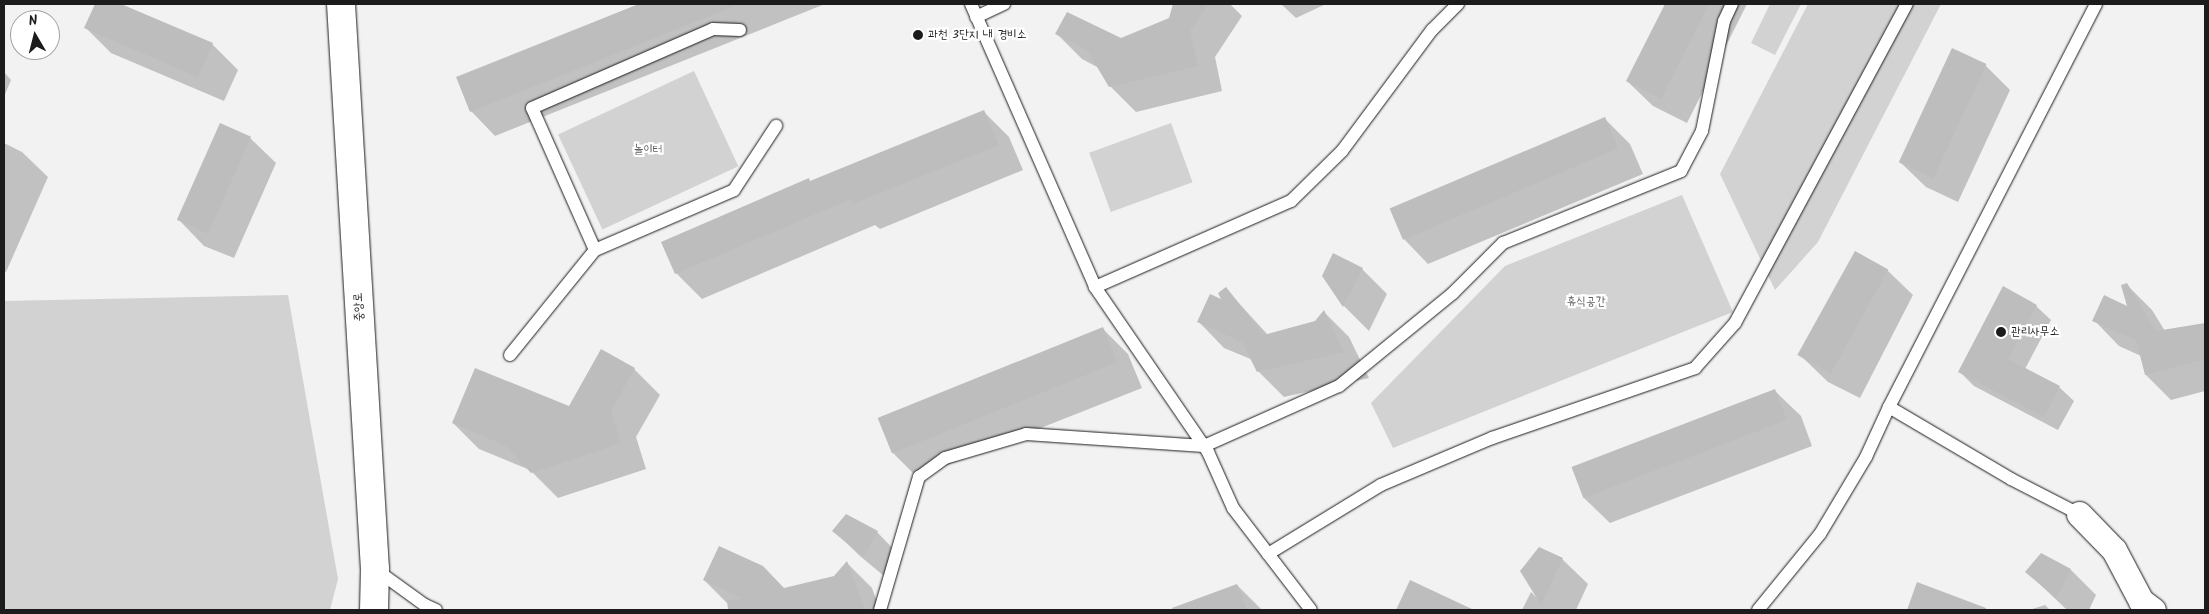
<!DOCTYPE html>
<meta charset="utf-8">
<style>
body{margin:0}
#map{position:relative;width:2209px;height:614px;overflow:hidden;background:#f2f2f2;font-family:Kalam,"Poor Story",sans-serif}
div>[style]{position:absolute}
.green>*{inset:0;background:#d2d2d2;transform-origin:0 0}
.shadow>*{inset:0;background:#0003}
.building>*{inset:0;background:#bdbdbd;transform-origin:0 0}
.roads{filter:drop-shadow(0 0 1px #1c1c1c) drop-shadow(0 0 1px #1c1c1c)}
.service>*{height:12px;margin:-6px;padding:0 6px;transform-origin:6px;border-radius:6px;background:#fff}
.minor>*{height:25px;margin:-12.5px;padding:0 12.5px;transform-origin:12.5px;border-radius:12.5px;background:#fff}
.tertiary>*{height:28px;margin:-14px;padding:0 14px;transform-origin:14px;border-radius:14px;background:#fff}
.dots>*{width:14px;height:14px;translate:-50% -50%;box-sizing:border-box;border:2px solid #fff;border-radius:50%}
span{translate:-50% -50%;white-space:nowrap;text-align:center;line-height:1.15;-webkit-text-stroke:4.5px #fff;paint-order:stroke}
.poi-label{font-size:12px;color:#1c1c1c}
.left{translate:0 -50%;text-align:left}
.park-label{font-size:12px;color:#5c5c5c}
.street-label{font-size:12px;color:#1c1c1c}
.frame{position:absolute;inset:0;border:5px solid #1c1c1c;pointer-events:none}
.north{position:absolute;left:10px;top:10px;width:50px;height:50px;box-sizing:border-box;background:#fff;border:1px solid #a4a4a4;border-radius:50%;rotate:352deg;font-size:14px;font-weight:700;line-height:20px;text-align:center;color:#1c1c1c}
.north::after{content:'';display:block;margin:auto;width:18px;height:22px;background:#1c1c1c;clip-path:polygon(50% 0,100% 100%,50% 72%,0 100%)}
</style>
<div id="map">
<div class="green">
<div style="clip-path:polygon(1770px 4px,1801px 4px,1775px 55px,1751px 43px)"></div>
<div style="clip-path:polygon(1808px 4px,1941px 4px,1818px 242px,1775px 290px,1720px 174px)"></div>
<div style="left:694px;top:71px;width:105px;height:150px;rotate:65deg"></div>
<div style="left:1171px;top:123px;width:63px;height:87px;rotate:70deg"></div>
<div style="clip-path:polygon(1682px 195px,1733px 312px,1393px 448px,1371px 403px,1505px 266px)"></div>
<div style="clip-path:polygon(288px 295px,338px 579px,330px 610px,4px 610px,4px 301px)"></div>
</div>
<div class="shadow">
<div style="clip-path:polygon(96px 4px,118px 4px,212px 44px,238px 70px,224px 101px,111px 53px,86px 28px)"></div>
<div style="clip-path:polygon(639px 4px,825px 4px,495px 136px,471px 111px,458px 78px)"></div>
<div style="clip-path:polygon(1174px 4px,1230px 4px,1242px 16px,1215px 57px,1222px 91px,1136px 112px,1110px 86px,1099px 68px,1082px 59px,1057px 34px,1121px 40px,1170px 19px)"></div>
<div style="clip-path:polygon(1281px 4px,1326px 4px,1296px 18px)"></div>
<div style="clip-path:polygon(1666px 4px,1747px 4px,1687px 123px,1653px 106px,1627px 81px)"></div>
<div style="clip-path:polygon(1985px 65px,2010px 90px,1958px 202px,1926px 187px,1900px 162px)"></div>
<div style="clip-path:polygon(4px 72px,11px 80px,4px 97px)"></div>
<div style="clip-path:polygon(984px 112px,1009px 137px,1023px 170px,880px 229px,875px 225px,702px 299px,676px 273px,811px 182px)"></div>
<div style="clip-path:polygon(1604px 118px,1630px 144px,1643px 174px,1428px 264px,1403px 238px)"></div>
<div style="clip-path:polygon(250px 138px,276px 163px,234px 258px,204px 246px,179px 220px)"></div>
<div style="clip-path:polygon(4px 143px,22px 152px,48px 177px,6px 272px,4px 271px)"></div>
<div style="clip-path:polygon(1362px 269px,1387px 294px,1369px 331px,1344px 306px,1323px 276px)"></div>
<div style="clip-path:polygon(1887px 270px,1913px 295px,1860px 398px,1828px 382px,1802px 357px)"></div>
<div style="clip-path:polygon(2127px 285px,2152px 310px,2165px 331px,2205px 324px,2205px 391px,2171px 400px,2146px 375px,2141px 356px,2119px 346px,2094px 320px,2129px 308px)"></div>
<div style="clip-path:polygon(1226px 289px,1268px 335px,1316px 322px,1324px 312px,1349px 337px,1369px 378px,1284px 397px,1258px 371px,1253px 360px,1224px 348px,1199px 322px,1223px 301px)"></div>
<div style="clip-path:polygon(2036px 306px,2051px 320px,2025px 369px,2059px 387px,2074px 401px,2058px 430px,1974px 386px,1959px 371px)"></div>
<div style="clip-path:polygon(1103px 329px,1128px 354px,1142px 388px,917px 477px,892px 452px,878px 418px)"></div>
<div style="clip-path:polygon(634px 369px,660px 395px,636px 437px,646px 469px,558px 498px,530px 470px,479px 449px,453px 423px,569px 408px)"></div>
<div style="clip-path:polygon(1775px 391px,1801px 416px,1812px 446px,1610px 523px,1584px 498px,1573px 467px)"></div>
<div style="clip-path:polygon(834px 531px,877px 532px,902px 558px,890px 581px,860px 556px)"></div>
<div style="clip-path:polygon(1562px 559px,1588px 584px,1576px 610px,1522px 610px,1531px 592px,1537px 598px)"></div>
<div style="clip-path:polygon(847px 563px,872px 588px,880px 610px,740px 610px,730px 606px,704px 580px,785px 589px,835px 577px)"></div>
<div style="clip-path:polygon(2071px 570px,2096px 595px,2089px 610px,2067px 610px,2027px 572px)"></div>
<div style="clip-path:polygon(1918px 584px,1962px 600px,1972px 610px,1908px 610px)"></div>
<div style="clip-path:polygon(1237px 585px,1262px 610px,1170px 610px)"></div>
<div style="clip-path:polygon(1448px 600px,1459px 610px,1403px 610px,1399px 606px)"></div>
<div style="clip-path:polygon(2045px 605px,2050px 610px,2029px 610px)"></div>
</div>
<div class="building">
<div style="clip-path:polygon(95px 4px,121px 4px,213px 43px,198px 77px,84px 28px)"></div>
<div style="clip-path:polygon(639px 4px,737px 5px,470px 112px,456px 77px)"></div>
<div style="clip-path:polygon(1173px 4px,1208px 4px,1190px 31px,1198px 66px,1109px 87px,1087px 50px,1055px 34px,1067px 12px,1121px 38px,1169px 18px)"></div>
<div style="clip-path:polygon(1665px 4px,1709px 4px,1661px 99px,1626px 81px)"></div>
<div style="left:1952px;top:48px;width:38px;height:126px;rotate:25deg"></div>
<div style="clip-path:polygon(984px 110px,999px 145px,853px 204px,851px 199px,675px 274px,661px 242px,809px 178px,810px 181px)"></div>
<div style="left:1605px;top:117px;width:34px;height:234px;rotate:67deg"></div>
<div style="left:220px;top:123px;width:34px;height:106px;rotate:24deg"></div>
<div style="left:1855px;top:251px;width:38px;height:119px;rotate:29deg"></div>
<div style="clip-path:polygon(1333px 253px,1363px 268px,1343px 307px,1322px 276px)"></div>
<div style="clip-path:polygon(2127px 283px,2156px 331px,2205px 323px,2205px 359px,2145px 375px,2136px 340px,2092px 321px,2104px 295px,2127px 306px,2121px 285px)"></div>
<div style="clip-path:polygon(2003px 286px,2037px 305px,2008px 359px,2060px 386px,2044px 417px,1958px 372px)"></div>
<div style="clip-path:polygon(1226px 287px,1264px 335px,1315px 321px,1324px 310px,1344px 352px,1257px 372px,1242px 342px,1197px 322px,1210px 294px,1221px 299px,1218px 293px)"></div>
<div style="left:1103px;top:327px;width:38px;height:243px;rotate:68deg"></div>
<div style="clip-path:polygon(601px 349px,635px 368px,611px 411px,621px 443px,531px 473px,506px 446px,452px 423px,475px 368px,569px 406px)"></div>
<div style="left:1775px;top:389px;width:33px;height:218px;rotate:69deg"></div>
<div style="clip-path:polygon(846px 514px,878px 531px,864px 557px,832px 531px)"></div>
<div style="clip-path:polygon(719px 546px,763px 566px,784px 588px,834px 576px,847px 561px,865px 610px,728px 610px,727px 601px,741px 598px,703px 580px)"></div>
<div style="clip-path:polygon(1539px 547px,1563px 558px,1541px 605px,1520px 571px)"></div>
<div style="clip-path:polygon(2041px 553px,2071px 569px,2056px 598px,2025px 572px)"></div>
<div style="clip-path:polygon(1410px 580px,1474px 610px,1396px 610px)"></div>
<div style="clip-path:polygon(1917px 582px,1986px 608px,1986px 610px,1907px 610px)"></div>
<div style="clip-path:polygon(1237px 584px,1247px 610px,1173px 610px,1172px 608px)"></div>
</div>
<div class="roads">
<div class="service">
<div style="left:971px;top:4px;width:309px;rotate:66.3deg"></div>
<div style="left:1095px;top:287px;width:200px;rotate:55.6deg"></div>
<div style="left:1208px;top:452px;width:61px;rotate:65.9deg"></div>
<div style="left:1233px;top:508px;width:128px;rotate:52.6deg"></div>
<div style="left:976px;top:17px;width:31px;rotate:-25deg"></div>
<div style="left:595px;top:250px;width:151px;rotate:-23.3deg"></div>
<div style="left:734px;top:190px;width:77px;rotate:-56.7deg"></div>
<div style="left:1095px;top:287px;width:214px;rotate:-23.7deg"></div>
<div style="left:1291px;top:201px;width:71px;rotate:-44.4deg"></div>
<div style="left:1342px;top:151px;width:151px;rotate:-53.4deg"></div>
<div style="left:1432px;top:30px;width:37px;rotate:-45deg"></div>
<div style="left:510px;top:355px;width:135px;rotate:-51deg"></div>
<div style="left:595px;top:250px;width:155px;rotate:-113.9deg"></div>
<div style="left:532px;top:108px;width:197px;rotate:-23.6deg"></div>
<div style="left:713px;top:29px;width:27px;rotate:2deg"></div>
<div style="left:1889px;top:407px;width:142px;rotate:30.5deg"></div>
<div style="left:2011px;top:479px;width:76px;rotate:27.2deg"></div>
<div style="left:1268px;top:554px;width:132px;rotate:-31.4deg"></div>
<div style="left:1381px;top:485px;width:121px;rotate:-22.9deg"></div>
<div style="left:1492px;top:438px;width:215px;rotate:-19deg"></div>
<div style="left:1695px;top:368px;width:60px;rotate:-48.4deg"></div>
<div style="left:1735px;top:323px;width:362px;rotate:-61.7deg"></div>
<div style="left:375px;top:569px;width:62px;rotate:35.8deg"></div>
<div style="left:425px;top:605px;width:12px;rotate:24deg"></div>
<div style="left:880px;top:610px;width:139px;rotate:-73.7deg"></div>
<div style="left:919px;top:477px;width:32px;rotate:-36deg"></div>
<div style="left:945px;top:458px;width:84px;rotate:-16.5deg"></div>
<div style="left:1026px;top:434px;width:178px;rotate:3.9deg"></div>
<div style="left:1204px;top:446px;width:148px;rotate:-24deg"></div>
<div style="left:1339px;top:386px;width:147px;rotate:-39.2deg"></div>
<div style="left:1453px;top:293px;width:71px;rotate:-45deg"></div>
<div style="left:1503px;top:243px;width:192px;rotate:-22deg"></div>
<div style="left:1681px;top:171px;width:45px;rotate:-62.3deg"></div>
<div style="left:1702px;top:131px;width:112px;rotate:-78.7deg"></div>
<div style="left:1724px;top:21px;width:19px;rotate:-65deg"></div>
<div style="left:1758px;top:610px;width:98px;rotate:-50.8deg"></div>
<div style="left:1820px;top:534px;width:90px;rotate:-59.1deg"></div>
<div style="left:1866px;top:457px;width:55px;rotate:-65.3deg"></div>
<div style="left:1889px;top:407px;width:453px;rotate:-62.8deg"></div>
</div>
<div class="minor">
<div style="left:2079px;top:514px;width:50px;rotate:45.8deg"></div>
<div style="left:2114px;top:550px;width:58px;rotate:62.1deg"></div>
<div style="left:2141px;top:601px;width:15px;rotate:37deg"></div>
</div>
<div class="tertiary">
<div style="left:341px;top:4px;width:566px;rotate:86.56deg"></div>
<div style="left:375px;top:569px;width:41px;rotate:91.4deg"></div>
</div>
</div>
<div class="dots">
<div style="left:918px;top:35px;background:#1c1c1c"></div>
<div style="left:2001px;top:332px;background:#1c1c1c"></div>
</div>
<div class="poi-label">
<span class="left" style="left:928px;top:35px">과천 3단지 내 경비소</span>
<span class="left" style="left:2011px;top:332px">관리사무소</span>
</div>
<div class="park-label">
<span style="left:648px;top:150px">놀이터</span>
<span style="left:1586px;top:302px">휴식공간</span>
</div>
<div class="street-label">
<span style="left:359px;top:307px;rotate:-93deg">중앙로</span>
</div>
<div class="frame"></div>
<div class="north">N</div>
</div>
